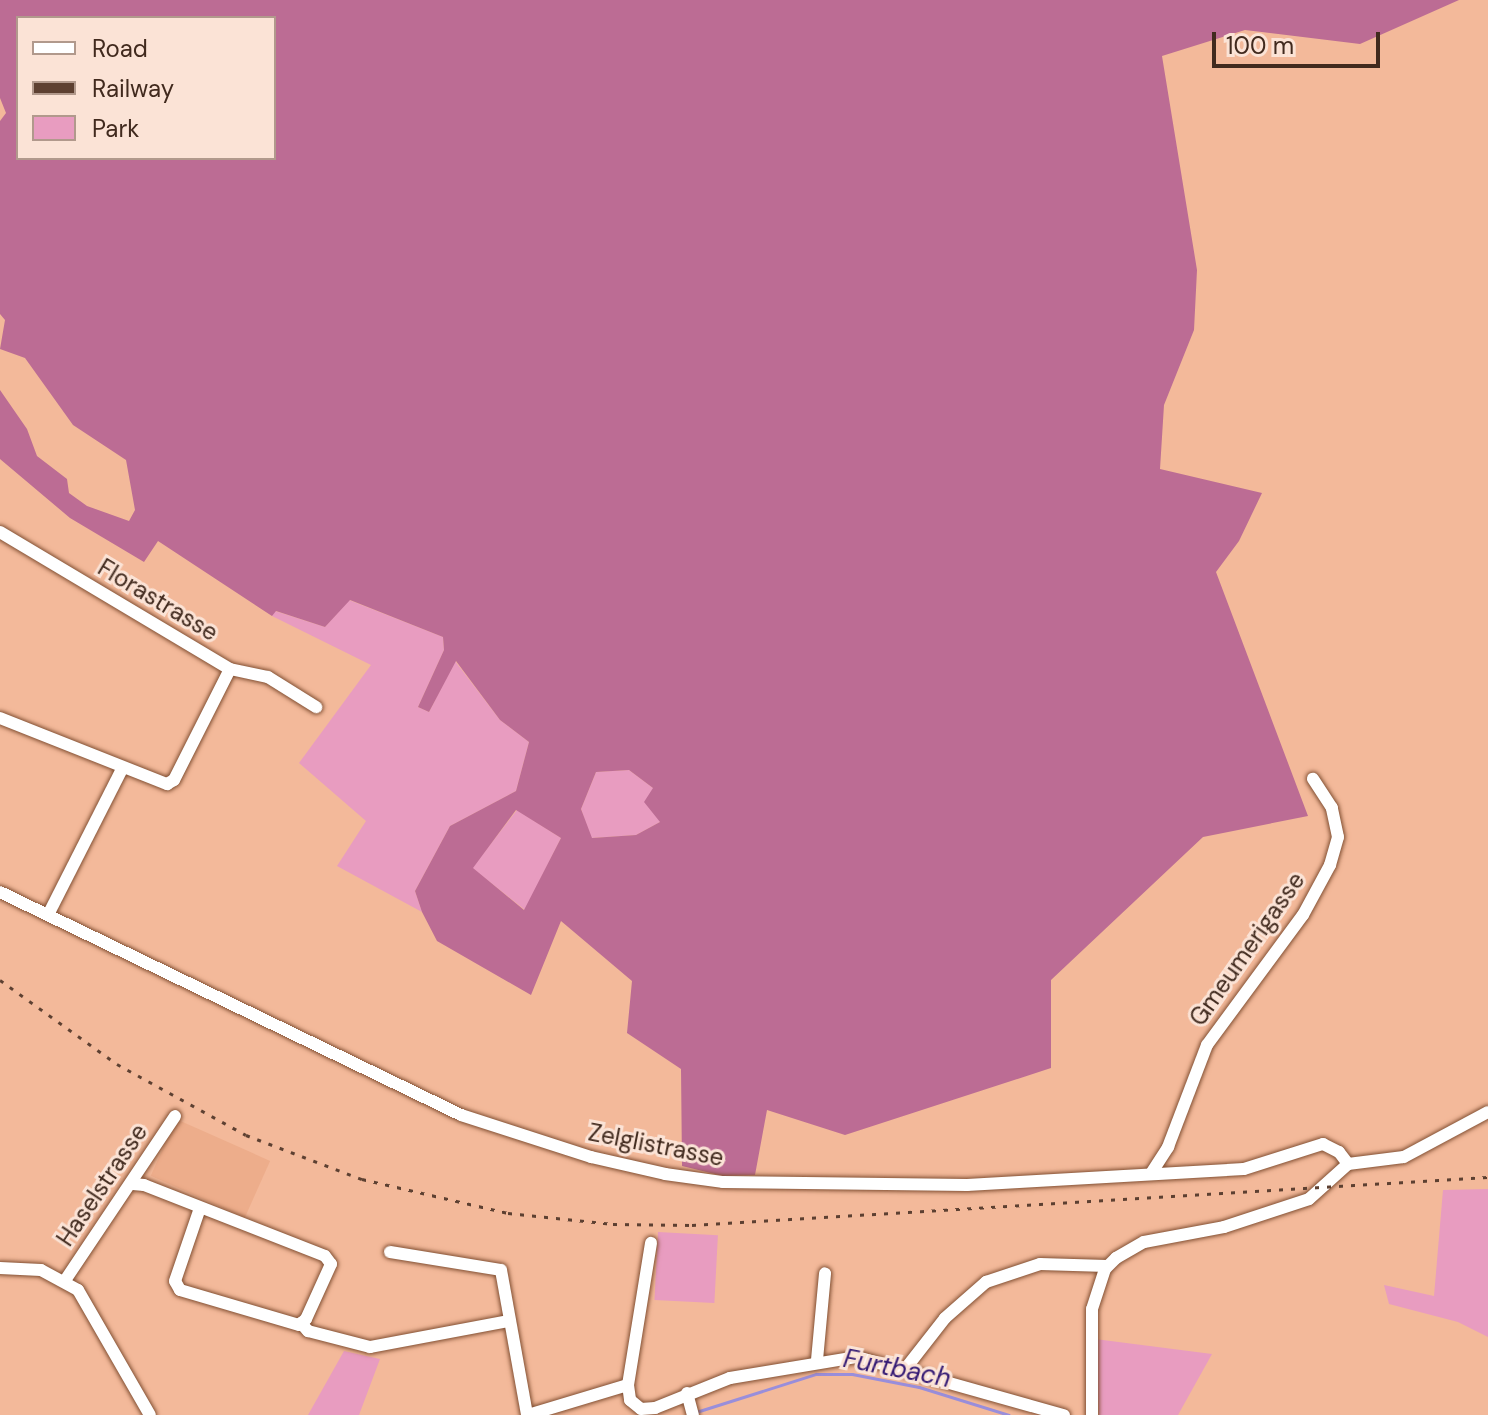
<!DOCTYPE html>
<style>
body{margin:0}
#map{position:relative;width:1488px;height:1415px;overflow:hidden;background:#f3b99a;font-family:"DM Sans",sans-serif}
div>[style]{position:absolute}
.built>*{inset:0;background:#edad8b;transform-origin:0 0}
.green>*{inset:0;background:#e89cc0;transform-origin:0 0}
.forest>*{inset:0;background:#bc6c94}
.stream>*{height:3px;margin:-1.5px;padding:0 1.5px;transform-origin:1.5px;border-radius:1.5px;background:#998edb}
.roads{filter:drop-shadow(0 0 2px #825033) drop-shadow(0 0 2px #825033)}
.street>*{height:12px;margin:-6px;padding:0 6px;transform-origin:6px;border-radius:6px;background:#fff}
.rail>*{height:3px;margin-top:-1.5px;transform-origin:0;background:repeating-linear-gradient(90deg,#5d4031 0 4px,transparent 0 12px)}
span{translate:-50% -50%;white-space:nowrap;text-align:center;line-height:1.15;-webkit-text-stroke:6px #fbe3d6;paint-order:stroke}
.street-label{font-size:24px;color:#412a1e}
.water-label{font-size:26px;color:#361c75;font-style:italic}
.legend{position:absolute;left:16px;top:16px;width:260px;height:144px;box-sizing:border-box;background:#fbe3d6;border:2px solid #b1998c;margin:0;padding:10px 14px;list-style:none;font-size:24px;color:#412a1e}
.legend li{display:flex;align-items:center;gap:16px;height:40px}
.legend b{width:40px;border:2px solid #b1998c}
.scale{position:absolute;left:1212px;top:32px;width:168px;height:36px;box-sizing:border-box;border:4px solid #412a1e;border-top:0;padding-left:10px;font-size:24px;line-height:28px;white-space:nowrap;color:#412a1e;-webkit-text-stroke:6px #fbe3d6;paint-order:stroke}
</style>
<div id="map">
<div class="built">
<div style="left:176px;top:1119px;width:103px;height:62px;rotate:24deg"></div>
</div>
<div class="green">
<div style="clip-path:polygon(349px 600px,443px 637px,444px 650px,418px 707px,429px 712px,455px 661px,500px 720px,529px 742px,516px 791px,450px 826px,415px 891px,422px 912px,337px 866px,366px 821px,299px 763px,371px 665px,272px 616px,275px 611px,325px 627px)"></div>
<div style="clip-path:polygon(629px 770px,653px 788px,660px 822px,636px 835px,591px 838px,581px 809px,596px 772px)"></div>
<div style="clip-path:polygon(517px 810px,561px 838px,525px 910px,472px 868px)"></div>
<div style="clip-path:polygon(1488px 1189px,1488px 1337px,1458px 1322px,1389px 1304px,1384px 1285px,1434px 1296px,1443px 1190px)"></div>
<div style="left:658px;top:1232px;width:60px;height:68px;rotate:3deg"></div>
<div style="clip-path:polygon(1095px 1339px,1212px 1354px,1178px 1415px,1099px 1415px)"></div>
<div style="clip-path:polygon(344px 1351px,380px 1359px,359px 1415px,308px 1415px)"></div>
</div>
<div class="forest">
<div style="clip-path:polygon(evenodd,0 0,1459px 0,1360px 44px,1245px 30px,1162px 56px,1197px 270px,1194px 330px,1164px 405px,1160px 469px,1262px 493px,1239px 541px,1216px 572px,1308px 816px,1203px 837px,1051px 980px,1051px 1068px,845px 1135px,767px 1110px,755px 1175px,723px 1176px,682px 1166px,681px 1069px,627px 1033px,632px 981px,561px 921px,531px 995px,437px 941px,422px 912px,415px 891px,450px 826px,516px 791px,529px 742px,500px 720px,456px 661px,429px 712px,418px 707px,444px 650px,443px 637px,350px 600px,325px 627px,276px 611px,272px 616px,158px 541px,144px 562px,70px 518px,0 459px,0 390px,27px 429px,37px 456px,67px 479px,69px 493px,87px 506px,129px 521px,135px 510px,126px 460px,73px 425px,25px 358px,0 349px,5px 320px,0 314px,0 121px,6px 113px,0 98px,0 0,18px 18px,274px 18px,274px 158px,18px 158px,18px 18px,0 0,629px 770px,653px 788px,644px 802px,660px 822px,636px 835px,592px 838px,581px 809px,596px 772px,629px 770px,0 0,516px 810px,561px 838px,524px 910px,473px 868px,516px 810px)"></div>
</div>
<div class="stream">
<div style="left:696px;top:1412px;width:126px;rotate:-17.6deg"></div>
<div style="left:816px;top:1374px;width:36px"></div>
<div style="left:852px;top:1374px;width:68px;rotate:11deg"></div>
<div style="left:919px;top:1387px;width:94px;rotate:17.3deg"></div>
</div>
<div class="roads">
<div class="street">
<div style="left:0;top:532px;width:268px;rotate:30.8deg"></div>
<div style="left:230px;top:669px;width:39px;rotate:12deg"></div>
<div style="left:268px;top:677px;width:57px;rotate:32deg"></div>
<div style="left:0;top:718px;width:180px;rotate:21.6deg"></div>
<div style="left:167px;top:784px;width:8px;rotate:-30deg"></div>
<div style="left:174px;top:780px;width:124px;rotate:-63.2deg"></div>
<div style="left:0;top:892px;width:512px;rotate:25.81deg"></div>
<div style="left:461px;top:1115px;width:137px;rotate:17.9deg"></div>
<div style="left:591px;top:1157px;width:76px;rotate:12.9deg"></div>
<div style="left:665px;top:1174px;width:59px;rotate:7.9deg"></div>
<div style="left:723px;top:1182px;width:244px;rotate:0.7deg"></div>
<div style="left:967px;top:1185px;width:277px;rotate:-3.3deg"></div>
<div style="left:1244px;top:1169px;width:83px;rotate:-17.6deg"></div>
<div style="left:1323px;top:1144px;width:18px;rotate:27deg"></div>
<div style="left:1339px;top:1152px;width:15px;rotate:53deg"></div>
<div style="left:49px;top:913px;width:161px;rotate:-63.1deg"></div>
<div style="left:1152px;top:1172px;width:30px;rotate:-57deg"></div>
<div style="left:1168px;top:1147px;width:109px;rotate:-69.1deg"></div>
<div style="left:1207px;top:1045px;width:162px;rotate:-53.6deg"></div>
<div style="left:1303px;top:915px;width:57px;rotate:-61.6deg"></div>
<div style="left:1330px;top:865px;width:29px;rotate:-74deg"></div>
<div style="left:1338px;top:837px;width:30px;rotate:-102deg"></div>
<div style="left:1332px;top:808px;width:35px;rotate:-123deg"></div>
<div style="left:133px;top:1184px;width:11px;rotate:5deg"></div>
<div style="left:144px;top:1185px;width:194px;rotate:21.4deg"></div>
<div style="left:325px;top:1256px;width:10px;rotate:53deg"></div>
<div style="left:331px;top:1264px;width:60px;rotate:114.4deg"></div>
<div style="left:306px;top:1319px;width:9px;rotate:139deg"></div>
<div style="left:299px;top:1325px;width:124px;rotate:-163.6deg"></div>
<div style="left:180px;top:1290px;width:10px;rotate:-119deg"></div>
<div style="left:175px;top:1281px;width:77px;rotate:-71.1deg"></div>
<div style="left:390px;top:1252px;width:112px;rotate:9.2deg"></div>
<div style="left:501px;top:1270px;width:147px;rotate:79.8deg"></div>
<div style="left:0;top:1268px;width:41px;rotate:2.8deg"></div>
<div style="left:41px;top:1270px;width:42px;rotate:28.4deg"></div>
<div style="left:78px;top:1290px;width:144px;rotate:60.1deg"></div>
<div style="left:66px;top:1279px;width:196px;rotate:-56.2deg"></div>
<div style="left:301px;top:1323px;width:11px;rotate:49deg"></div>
<div style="left:308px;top:1331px;width:64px;rotate:14.5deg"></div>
<div style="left:370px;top:1347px;width:141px;rotate:-10.6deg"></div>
<div style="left:817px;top:1360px;width:87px;rotate:-84.7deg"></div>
<div style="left:906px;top:1368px;width:63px;rotate:-52deg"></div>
<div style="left:945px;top:1318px;width:55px;rotate:-41.3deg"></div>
<div style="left:986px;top:1282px;width:57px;rotate:-18.4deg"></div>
<div style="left:1040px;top:1264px;width:67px;rotate:1.7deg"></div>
<div style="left:628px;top:1385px;width:144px;rotate:-80.8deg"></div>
<div style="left:687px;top:1393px;width:23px;rotate:75deg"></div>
<div style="left:528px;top:1415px;width:104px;rotate:-16.7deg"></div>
<div style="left:628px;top:1385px;width:15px;rotate:82deg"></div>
<div style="left:630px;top:1400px;width:14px;rotate:39deg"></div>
<div style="left:641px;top:1409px;width:14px;rotate:-4deg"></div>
<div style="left:655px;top:1408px;width:81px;rotate:-21.8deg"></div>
<div style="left:730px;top:1378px;width:129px;rotate:-9.4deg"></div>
<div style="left:857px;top:1357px;width:215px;rotate:15.7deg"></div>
<div style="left:1092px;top:1415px;width:106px;rotate:-90deg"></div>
<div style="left:1092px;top:1309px;width:42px;rotate:-72deg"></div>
<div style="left:1105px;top:1269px;width:16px;rotate:-45deg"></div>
<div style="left:1116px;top:1258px;width:32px;rotate:-30deg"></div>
<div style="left:1144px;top:1242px;width:81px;rotate:-10.6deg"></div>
<div style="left:1224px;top:1227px;width:89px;rotate:-18.2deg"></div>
<div style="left:1309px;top:1199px;width:52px;rotate:-41.9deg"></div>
<div style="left:1348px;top:1164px;width:56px;rotate:-7.1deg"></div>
<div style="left:1404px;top:1157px;width:95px;rotate:-28.2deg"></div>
</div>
</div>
<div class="rail">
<div style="left:0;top:980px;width:144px;rotate:35.7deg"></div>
<div style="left:117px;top:1064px;width:147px;rotate:28.8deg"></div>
<div style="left:246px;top:1135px;width:124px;rotate:20.8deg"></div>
<div style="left:362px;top:1179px;width:150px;rotate:13.1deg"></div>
<div style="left:508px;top:1213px;width:106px;rotate:6deg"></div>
<div style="left:613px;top:1224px;width:79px;rotate:0.7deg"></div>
<div style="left:692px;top:1225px;width:797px;rotate:-3.45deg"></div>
</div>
<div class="street-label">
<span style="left:158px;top:600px;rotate:31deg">Florastrasse</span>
<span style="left:1247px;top:949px;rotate:-55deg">Gmeumerigasse</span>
<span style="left:656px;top:1145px;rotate:11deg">Zelglistrasse</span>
<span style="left:102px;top:1185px;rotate:-56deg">Haselstrasse</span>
</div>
<div class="water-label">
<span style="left:897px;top:1369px;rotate:11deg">Furtbach</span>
</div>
<ul class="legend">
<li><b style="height:10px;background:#fff"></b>Road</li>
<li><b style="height:10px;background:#5d4031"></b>Railway</li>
<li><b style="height:22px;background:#e89cc0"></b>Park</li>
</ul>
<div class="scale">100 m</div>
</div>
